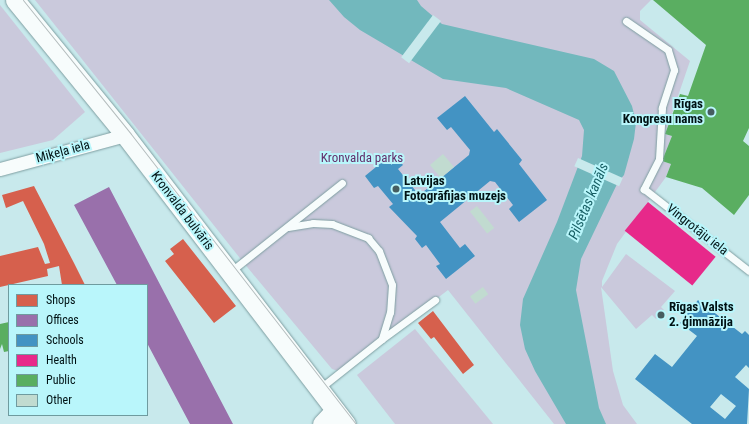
<!DOCTYPE html>
<meta charset="utf-8">
<style>
body{margin:0}
#map{position:relative;width:749px;height:424px;overflow:hidden;background:#c8e9ec;font-family:"Roboto Condensed",sans-serif}
div>[style]{position:absolute}
.green>*{inset:0;background:#cac9dc}
.water>*{inset:0;background:#72b8bd}
.pier>*{inset:0;background:#c8e9ec;transform-origin:0 0}
.shops>*{inset:0;background:#d6604d}
.offices>*{inset:0;background:#9970ab}
.schools>*{inset:0;background:#4393c3}
.health>*{inset:0;background:#e7298a;transform-origin:0 0}
.public>*{inset:0;background:#5aae61}
.building>*{inset:0;background:#c1dbd0;transform-origin:0 0}
.roads{filter:drop-shadow(0 0 1px #7e9ea1) drop-shadow(0 0 1px #7e9ea1)}
.lane>*{height:7px;margin:-3.5px;padding:0 3.5px;transform-origin:3.5px;border-radius:3.5px;background:#f7fcfc}
.street>*{height:13px;margin:-6.5px;padding:0 6.5px;transform-origin:6.5px;border-radius:6.5px;background:#f7fcfc}
.secondary>*{height:19px;margin:-9.5px;padding:0 9.5px;transform-origin:9.5px;border-radius:9.5px;background:#f7fcfc}
.tram>*{height:1px;margin:-0.5px;padding:0 0.5px;transform-origin:0.5px;border-radius:0.5px;background:#b4bcbd}
.dots>*{width:11px;height:11px;translate:-50% -50%;box-sizing:border-box;border:2px solid #b9f6fb;border-radius:50%}
span{translate:-50% -50%;white-space:nowrap;text-align:center;line-height:1.15;-webkit-text-stroke:4px #b9f6fb;paint-order:stroke}
.poi-label{font-size:13px;color:#001214;font-weight:700}
.right{translate:-100% -50%;text-align:right}
.left{translate:0 -50%;text-align:left}
.street-label{font-size:13px;color:#001214}
.park-label{font-size:13px;color:#622e6a}
.water-label{font-size:14px;color:#165e63;font-style:italic}
.legend{position:absolute;left:8px;top:284px;width:140px;height:132px;box-sizing:border-box;background:#b9f6fb;border:1px solid #6f9b9f;margin:0;padding:5px 7px;list-style:none;font-size:12px;color:#001214}
.legend li{display:flex;align-items:center;gap:8px;height:20px}
.legend b{width:20px;border:1px solid #6f9b9f}
</style>
<div id="map">
<div class="green">
<div style="clip-path:polygon(35px 0,651px 0,640px 11px,640px 20px,690px 61px,665px 134px,672px 136px,662px 161px,671px 164px,666px 177px,617px 244px,602px 281px,602px 287px,626px 254px,675px 291px,661px 307px,664px 310px,656px 319px,652px 315px,636px 329px,601px 287px,613px 371px,623px 405px,637px 424px,554px 424px,448px 290px,341px 372px,332px 369px,243px 262px)"></div>
<div style="clip-path:polygon(0 5px,85px 112px,53px 140px,0 153px)"></div>
<div style="clip-path:polygon(415px 329px,493px 424px,395px 424px,357px 375px)"></div>
</div>
<div class="water">
<div style="clip-path:polygon(329px 0,417px 0,421px 6px,442px 24px,594px 59px,614px 71px,632px 106px,636px 122px,634px 139px,624px 175px,618px 182px,581px 259px,576px 290px,599px 408px,606px 424px,566px 424px,535px 371px,525px 349px,520px 325px,523px 299px,557px 222px,582px 156px,584px 130px,579px 120px,506px 88px,443px 79px,360px 30px,344px 17px)"></div>
</div>
<div class="pier">
<div style="left:433px;top:15px;width:10px;height:53px;rotate:37deg"></div>
<div style="left:578px;top:158px;width:49px;height:9px;rotate:24deg"></div>
</div>
<div class="shops">
<div style="clip-path:polygon(34px 186px,74px 263px,85px 285px,62px 285px,59px 266px,47px 269px,48px 276px,0 287px,0 256px,38px 247px,45px 264px,50px 263px,44px 244px,23px 201px,6px 208px,2px 195px)"></div>
<div style="clip-path:polygon(183px 239px,236px 306px,214px 323px,165px 261px,174px 254px,170px 249px)"></div>
<div style="clip-path:polygon(433px 311px,474px 365px,463px 374px,434px 337px,431px 339px,418px 323px)"></div>
</div>
<div class="offices">
<div style="clip-path:polygon(109px 187px,233px 424px,190px 424px,147px 343px,147px 285px,117px 285px,74px 205px)"></div>
</div>
<div class="schools">
<div style="clip-path:polygon(465px 96px,494px 132px,497px 129px,522px 160px,519px 164px,547px 200px,519px 222px,509px 209px,513px 205px,495px 182px,490px 181px,440px 222px,460px 248px,465px 244px,475px 256px,446px 279px,436px 266px,440px 264px,426px 245px,422px 248px,415px 239px,417px 236px,389px 207px,393px 204px,378px 186px,374px 188px,365px 176px,393px 153px,403px 165px,398px 169px,419px 195px,441px 178px,469px 155px,470px 150px,451px 127px,447px 130px,437px 118px)"></div>
<div style="clip-path:polygon(evenodd,698px 300px,742px 334px,745px 331px,749px 335px,749px 368px,746px 365px,735px 377px,749px 389px,747px 424px,692px 424px,635px 379px,655px 354px,672px 367px,697px 336px,680px 323px,698px 300px,721px 394px,736px 406px,725px 419px,710px 407px,721px 394px)"></div>
</div>
<div class="health">
<div style="left:648px;top:202px;width:87px;height:37px;rotate:39deg"></div>
</div>
<div class="public">
<div style="clip-path:polygon(653px 0,749px 0,749px 128px,743px 141px,749px 146px,749px 195px,734px 215px,702px 188px,666px 177px,671px 164px,662px 161px,672px 136px,665px 134px,680px 94px,688px 96px,706px 45px)"></div>
<div style="clip-path:polygon(9px 322px,9px 351px,4px 352px,2px 344px,0 349px,0 324px)"></div>
</div>
<div class="building">
<div style="left:443px;top:154px;width:17px;height:17px;rotate:50deg"></div>
<div style="left:477px;top:206px;width:28px;height:9px;rotate:52deg"></div>
<div style="left:483px;top:287px;width:9px;height:16px;rotate:54deg"></div>
</div>
<div class="roads">
<div class="lane">
<div style="left:626px;top:21px;width:51px;rotate:34.6deg"></div>
<div style="left:668px;top:50px;width:21px;rotate:73deg"></div>
<div style="left:674px;top:70px;width:40px;rotate:108deg"></div>
<div style="left:662px;top:108px;width:51px;rotate:93.4deg"></div>
<div style="left:659px;top:159px;width:34px;rotate:117deg"></div>
<div style="left:644px;top:189px;width:133px;rotate:38deg"></div>
<div style="left:288px;top:227px;width:25px;rotate:-9deg"></div>
<div style="left:313px;top:223px;width:19px;rotate:3deg"></div>
<div style="left:332px;top:224px;width:39px;rotate:21deg"></div>
<div style="left:368px;top:238px;width:17px;rotate:50deg"></div>
<div style="left:379px;top:251px;width:36px;rotate:69deg"></div>
<div style="left:392px;top:285px;width:27px;rotate:94deg"></div>
<div style="left:390px;top:312px;width:28px;rotate:107deg"></div>
<div style="left:382px;top:339px;width:80px;rotate:141.6deg"></div>
<div style="left:230px;top:272px;width:143px;rotate:-38.5deg"></div>
<div style="left:382px;top:339px;width:66px;rotate:-36.3deg"></div>
</div>
<div class="street">
<div style="left:0;top:169px;width:130px;rotate:-15.2deg"></div>
</div>
<div class="secondary">
<div style="left:15px;top:0;width:174px;rotate:50.8deg"></div>
<div style="left:125px;top:135px;width:364px;rotate:52.6deg"></div>
<div style="left:322px;top:424px;width:19px;rotate:-47deg"></div>
</div>
</div>
<div class="tram">
<div style="left:23px;top:0;width:172px;rotate:51.1deg"></div>
<div style="left:131px;top:134px;width:367px;rotate:52.2deg"></div>
</div>
<div class="dots">
<div style="left:711px;top:112px;background:#465d60"></div>
<div style="left:396px;top:189px;background:#465d60"></div>
<div style="left:661px;top:315px;background:#465d60"></div>
</div>
<div class="poi-label">
<span class="right" style="left:703px;top:112px">Rīgas<br>Kongresu nams</span>
<span class="left" style="left:404px;top:189px">Latvijas<br>Fotogrāfijas muzejs</span>
<span class="left" style="left:669px;top:315px">Rīgas Valsts<br>2. ģimnāzija</span>
</div>
<div class="street-label">
<span style="left:63px;top:152px;rotate:-15deg">Miķeļa iela</span>
<span style="left:182px;top:211px;rotate:53deg">Kronvalda bulvāris</span>
<span style="left:697px;top:230px;rotate:38deg">Vingrotāju iela</span>
</div>
<div class="park-label">
<span style="left:362px;top:158px">Kronvalda parks</span>
</div>
<div class="water-label">
<span style="left:588px;top:201px;rotate:-67deg">Pilsētas kanāls</span>
</div>
<ul class="legend">
<li><b style="height:11px;background:#d6604d"></b>Shops</li>
<li><b style="height:11px;background:#9970ab"></b>Offices</li>
<li><b style="height:11px;background:#4393c3"></b>Schools</li>
<li><b style="height:11px;background:#e7298a"></b>Health</li>
<li><b style="height:11px;background:#5aae61"></b>Public</li>
<li><b style="height:11px;background:#c1dbd0"></b>Other</li>
</ul>
</div>
